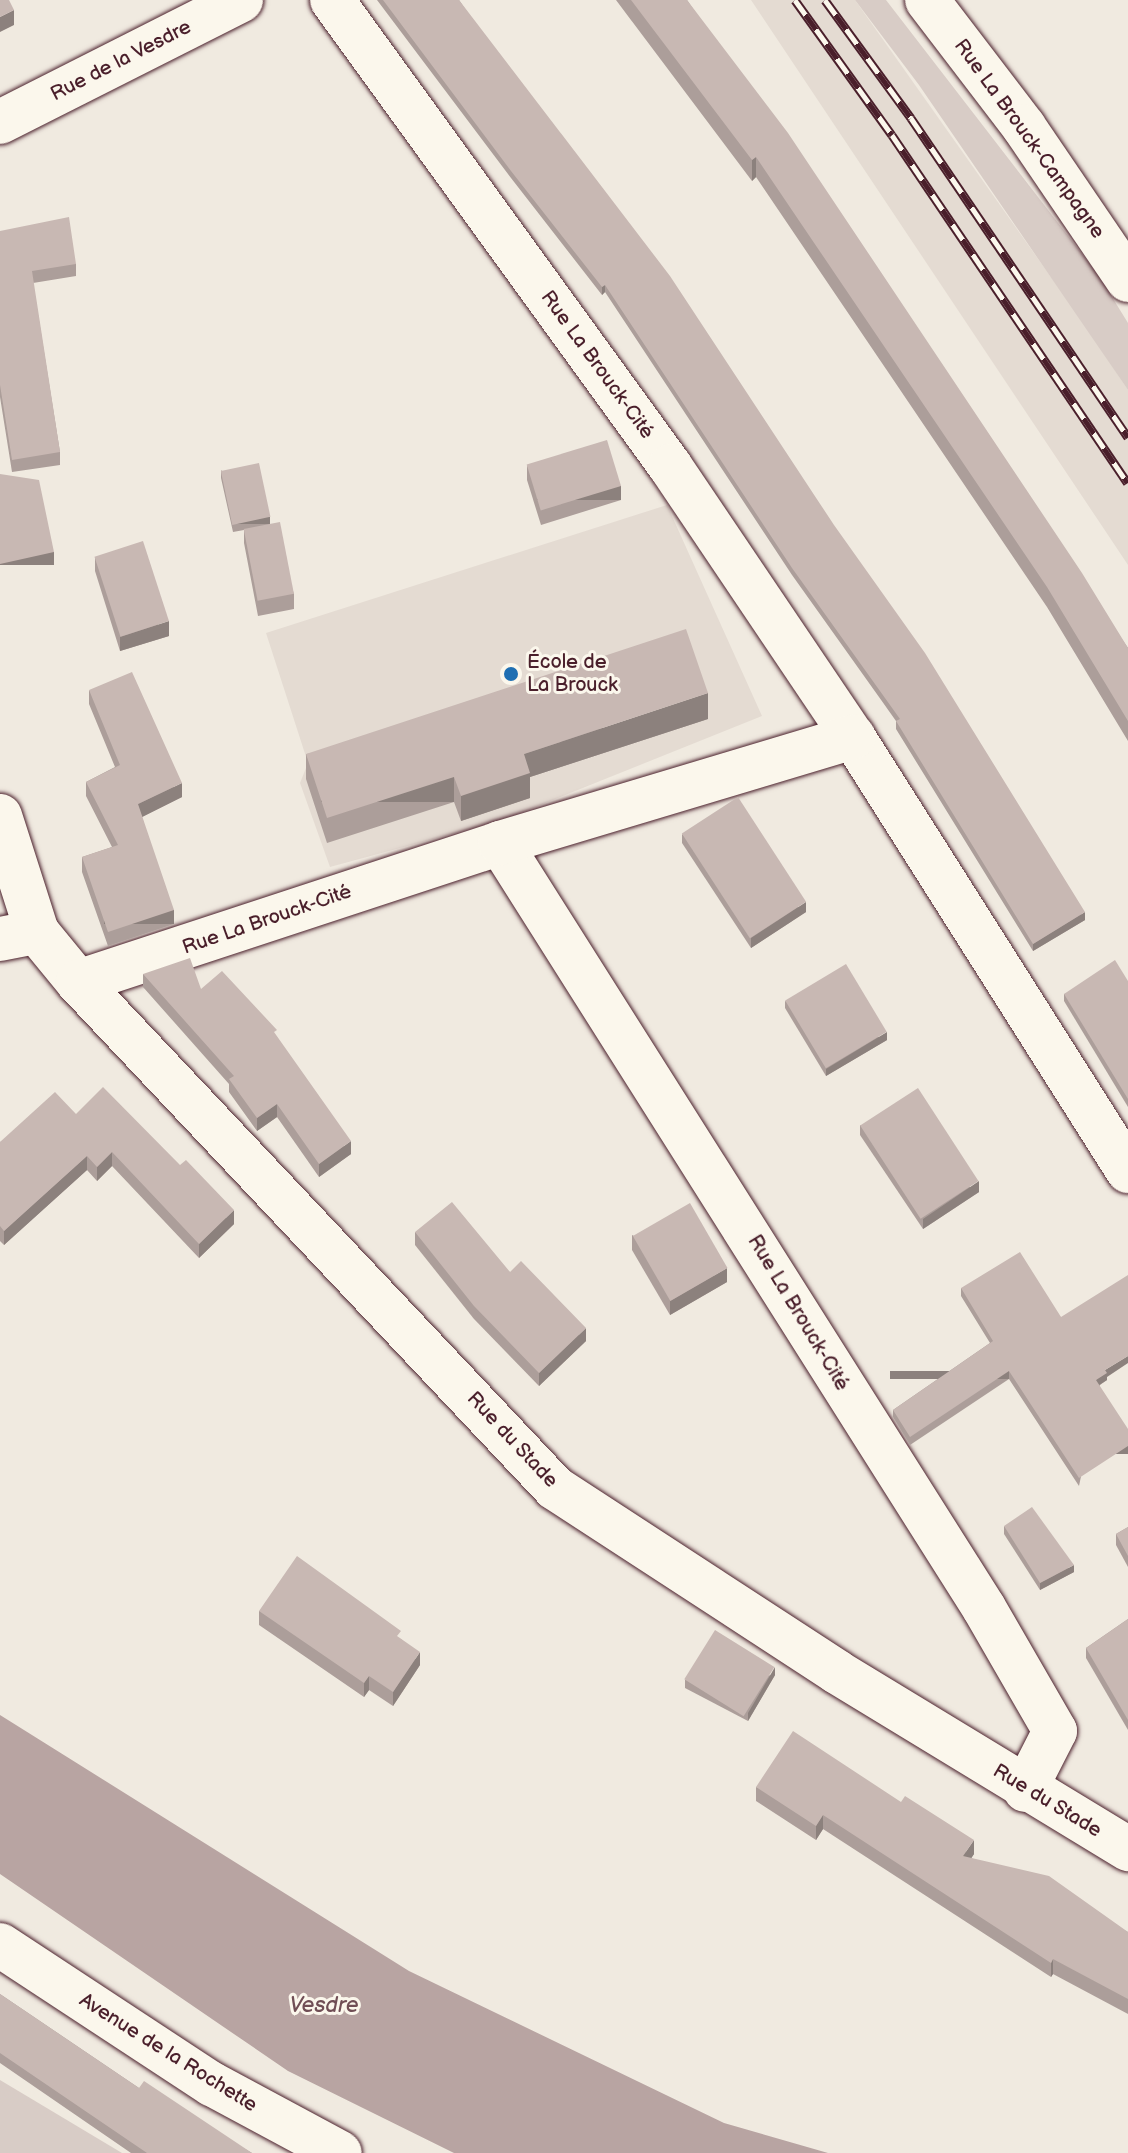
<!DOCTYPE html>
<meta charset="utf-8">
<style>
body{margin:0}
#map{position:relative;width:1128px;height:2153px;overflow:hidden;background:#f0eae0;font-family:"Balsamiq Sans",sans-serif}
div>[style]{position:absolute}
.built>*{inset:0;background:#e4dbd2}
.green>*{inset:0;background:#d8ccc6}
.water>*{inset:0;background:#b8a4a2}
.roads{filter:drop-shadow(0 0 2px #4a1f2b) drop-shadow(0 0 2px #4a1f2b)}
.minor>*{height:44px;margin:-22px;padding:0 22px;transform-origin:22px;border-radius:22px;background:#fbf7ec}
.major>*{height:44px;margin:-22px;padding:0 22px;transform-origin:22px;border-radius:22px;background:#fbf7ec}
.rail>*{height:9px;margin-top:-4.5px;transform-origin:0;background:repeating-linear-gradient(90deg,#fbf7ec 0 18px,#4a1f2b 0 36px);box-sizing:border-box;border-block:2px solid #4a1f2b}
.wall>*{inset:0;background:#ac9e9a}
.shaded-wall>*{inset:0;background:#8c817d;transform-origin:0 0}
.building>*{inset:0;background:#c8b8b3;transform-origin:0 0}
.dots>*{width:22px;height:22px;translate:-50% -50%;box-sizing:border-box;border:4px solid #fbf7ec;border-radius:50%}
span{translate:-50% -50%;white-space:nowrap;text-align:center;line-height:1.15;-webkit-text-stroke:6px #fbf7ec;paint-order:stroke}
.street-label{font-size:20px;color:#4a1f2b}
.poi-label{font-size:20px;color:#4a1f2b}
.left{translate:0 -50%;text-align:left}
.water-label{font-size:22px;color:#704e55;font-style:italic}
</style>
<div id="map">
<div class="built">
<div style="clip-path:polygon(751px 0,855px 0,1082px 321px,1128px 390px,1128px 565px)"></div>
<div style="clip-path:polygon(667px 505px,762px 716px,503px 820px,330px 867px,300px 783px,308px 763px,266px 633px)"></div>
</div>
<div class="green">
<div style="clip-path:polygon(855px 0,886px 0,1099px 276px,1128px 323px,1128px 390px,919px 85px)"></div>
<div style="clip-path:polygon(0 2080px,122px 2153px,0 2153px)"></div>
</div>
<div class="water">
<div style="clip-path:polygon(0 1715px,409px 1971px,724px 2123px,828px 2153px,454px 2153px,288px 2071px,0 1874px)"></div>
</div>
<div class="roads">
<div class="minor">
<div style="left:332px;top:0;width:576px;rotate:54.05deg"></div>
<div style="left:670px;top:466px;width:327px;rotate:56deg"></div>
<div style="left:853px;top:737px;width:514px;rotate:57.64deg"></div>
<div style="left:927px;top:0;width:160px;rotate:52.6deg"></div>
<div style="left:1024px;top:127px;width:185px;rotate:55.8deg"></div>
<div style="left:0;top:122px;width:270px;rotate:-26.8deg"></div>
<div style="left:0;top:816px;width:122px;rotate:72.3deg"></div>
<div style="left:37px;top:932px;width:65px;rotate:50.6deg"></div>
<div style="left:78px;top:982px;width:695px;rotate:46.69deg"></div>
<div style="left:555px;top:1488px;width:337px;rotate:33.1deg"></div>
<div style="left:837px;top:1672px;width:341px;rotate:31.3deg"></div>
<div style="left:500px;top:843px;width:905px;rotate:57.68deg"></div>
<div style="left:984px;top:1608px;width:142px;rotate:60deg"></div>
<div style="left:1055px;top:1731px;width:66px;rotate:117deg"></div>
<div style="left:0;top:939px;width:38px;rotate:-11deg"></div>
<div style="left:78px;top:982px;width:444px;rotate:-18.2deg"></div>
<div style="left:500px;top:843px;width:369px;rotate:-16.7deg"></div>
</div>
<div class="major">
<div style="left:0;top:1945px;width:254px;rotate:33.3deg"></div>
<div style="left:212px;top:2084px;width:145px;rotate:28.3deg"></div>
</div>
</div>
<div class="rail">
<div style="left:795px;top:0;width:166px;rotate:54.3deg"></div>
<div style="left:892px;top:135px;width:420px;rotate:55.9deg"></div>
<div style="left:825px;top:0;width:146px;rotate:53.9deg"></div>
<div style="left:911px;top:118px;width:386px;rotate:55.8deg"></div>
</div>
<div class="wall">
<div style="clip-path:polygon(377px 0,459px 0,1085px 920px,1033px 951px,896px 729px,896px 721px,792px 575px,605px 292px,602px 295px,511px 178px)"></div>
<div style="clip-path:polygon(616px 0,687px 0,1128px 648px,1128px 741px,1047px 607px,756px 177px,752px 181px)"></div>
<div style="clip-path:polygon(0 231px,76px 264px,76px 276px,33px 283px,60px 452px,60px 465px,12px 472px,0 397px)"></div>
<div style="clip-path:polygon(527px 466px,621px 500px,541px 525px,527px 480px)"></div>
<div style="clip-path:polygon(221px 470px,270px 524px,294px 594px,294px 609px,258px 616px,244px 543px,244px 530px,233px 532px,221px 478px)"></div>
<div style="clip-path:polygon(95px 557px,169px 636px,120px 651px,95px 571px)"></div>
<div style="clip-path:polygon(89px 690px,182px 797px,142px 817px,174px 924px,108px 946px,82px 872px,82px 857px,112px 847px,86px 796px,86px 782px,115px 767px,89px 704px)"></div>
<div style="clip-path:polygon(708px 719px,530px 777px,530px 798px,461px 821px,454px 802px,327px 843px,306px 779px,306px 754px)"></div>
<div style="clip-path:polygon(682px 834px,806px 912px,751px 948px,682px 843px)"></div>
<div style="clip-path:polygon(143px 974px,201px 989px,351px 1154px,319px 1177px,277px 1117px,257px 1131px,229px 1092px,229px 1084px,143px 987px)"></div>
<div style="clip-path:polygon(1128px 981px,1128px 1107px,1064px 1001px,1064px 994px)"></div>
<div style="clip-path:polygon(785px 1001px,887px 1040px,826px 1076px,785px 1008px)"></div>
<div style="clip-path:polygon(76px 1114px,234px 1224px,199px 1258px,112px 1166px,97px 1181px,87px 1170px,4px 1245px,0 1241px,0 1142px)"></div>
<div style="clip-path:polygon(860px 1125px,979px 1192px,923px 1229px,860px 1135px)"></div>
<div style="clip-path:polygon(415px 1232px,510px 1272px,586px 1341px,539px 1386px,474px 1319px,415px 1245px)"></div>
<div style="clip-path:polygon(632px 1235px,727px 1282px,670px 1315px,632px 1250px)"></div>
<div style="clip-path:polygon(961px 1288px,1061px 1317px,1107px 1377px,1107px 1380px,1100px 1385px,1079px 1486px,1009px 1379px,910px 1445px,893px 1417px,893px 1410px,990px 1343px,961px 1296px)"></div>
<div style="clip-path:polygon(1004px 1526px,1074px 1572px,1040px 1590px,1004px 1534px)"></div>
<div style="clip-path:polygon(1128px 1527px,1128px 1567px,1116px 1545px,1116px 1534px)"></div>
<div style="clip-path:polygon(259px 1611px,401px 1639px,420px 1665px,393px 1706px,369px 1690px,364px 1697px,259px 1625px)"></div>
<div style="clip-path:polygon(1128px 1619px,1128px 1730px,1086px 1658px,1086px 1648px)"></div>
<div style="clip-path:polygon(775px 1675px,748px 1721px,685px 1688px,685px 1680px)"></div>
<div style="clip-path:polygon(756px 1787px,974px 1854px,971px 1858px,1128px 1932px,1128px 2014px,1053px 1974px,1051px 1977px,823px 1829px,816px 1840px,756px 1801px)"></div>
<div style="clip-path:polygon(0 1994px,139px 2088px,252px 2153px,131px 2153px,0 2063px)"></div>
</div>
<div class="shaded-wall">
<div style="clip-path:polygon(14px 10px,14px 25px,0 32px,0 17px)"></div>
<div style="clip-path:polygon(756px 157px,756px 177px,752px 181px,752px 160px)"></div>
<div style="clip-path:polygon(605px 285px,605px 292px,602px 295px,602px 287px)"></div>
<div style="left:621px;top:486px;width:14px;height:84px;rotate:90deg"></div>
<div style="left:270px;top:517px;width:7px;height:38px;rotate:90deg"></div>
<div style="left:54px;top:552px;width:13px;height:55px;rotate:90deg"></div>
<div style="clip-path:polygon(169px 621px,169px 636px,120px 651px,120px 637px)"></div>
<div style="clip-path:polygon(708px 693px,708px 719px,530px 777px,530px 798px,461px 821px,461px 796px,524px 754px)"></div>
<div style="left:454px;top:777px;width:25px;height:133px;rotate:90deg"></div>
<div style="clip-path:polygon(182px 783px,182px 797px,138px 819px,138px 804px)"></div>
<div style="clip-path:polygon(806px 902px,806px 912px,751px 948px,751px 938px)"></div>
<div style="left:174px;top:910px;width:14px;height:70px;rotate:90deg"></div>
<div style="clip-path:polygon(1085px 912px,1085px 920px,1033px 951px,1033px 944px)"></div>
<div style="clip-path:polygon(887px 1032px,887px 1040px,826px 1076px,826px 1069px)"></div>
<div style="clip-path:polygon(277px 1104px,277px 1117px,257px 1131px,257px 1118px)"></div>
<div style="clip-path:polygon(351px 1141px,351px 1154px,319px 1177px,319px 1164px)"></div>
<div style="clip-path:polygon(112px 1152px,112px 1166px,97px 1181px,97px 1167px)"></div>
<div style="clip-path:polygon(87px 1156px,87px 1170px,4px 1245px,4px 1231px)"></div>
<div style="clip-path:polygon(979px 1181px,979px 1192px,923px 1229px,923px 1219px)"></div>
<div style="clip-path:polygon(234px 1210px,234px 1224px,199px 1258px,199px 1244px)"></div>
<div style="clip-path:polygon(727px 1268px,727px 1282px,670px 1315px,670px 1301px)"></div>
<div style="clip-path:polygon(586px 1328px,586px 1341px,539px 1386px,539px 1373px)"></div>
<div style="clip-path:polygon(1128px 1356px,1128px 1363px,1107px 1377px,1107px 1380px,1096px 1387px,1096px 1380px,1105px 1370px)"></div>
<div style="left:1009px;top:1371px;width:8px;height:119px;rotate:90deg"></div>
<div style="left:1128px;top:1446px;width:8px;height:59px;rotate:90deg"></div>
<div style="clip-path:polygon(1074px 1565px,1074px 1572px,1040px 1590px,1040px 1583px)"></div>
<div style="clip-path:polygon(420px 1652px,420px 1665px,393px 1706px,393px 1692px)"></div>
<div style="clip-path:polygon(775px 1667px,775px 1675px,748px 1721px,748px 1713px)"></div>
<div style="clip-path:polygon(369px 1676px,369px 1690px,364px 1697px,364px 1683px)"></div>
<div style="clip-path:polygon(823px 1815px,823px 1829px,816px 1840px,816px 1826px)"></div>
<div style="clip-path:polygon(974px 1840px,974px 1854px,963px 1871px,963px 1856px)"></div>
<div style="clip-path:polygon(1053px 1959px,1053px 1974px,1051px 1977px,1051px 1963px)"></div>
</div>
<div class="building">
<div style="clip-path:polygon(0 0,9px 0,14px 10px,0 17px)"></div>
<div style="clip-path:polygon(383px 0,459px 0,670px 276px,834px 525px,925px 653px,1085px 912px,1033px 944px,896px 721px,900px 719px,792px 568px,605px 285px,602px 287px,511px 171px)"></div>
<div style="clip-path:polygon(631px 0,687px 0,788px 133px,1082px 573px,1128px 648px,1128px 721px,1047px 587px,756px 157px,752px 160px)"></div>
<div style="clip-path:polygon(69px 217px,76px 264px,32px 271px,60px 452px,12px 460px,0 385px,0 231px)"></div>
<div style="left:607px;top:440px;width:48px;height:84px;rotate:73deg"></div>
<div style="left:259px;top:463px;width:55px;height:39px;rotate:78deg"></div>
<div style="clip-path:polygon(0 474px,39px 480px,54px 552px,0 564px)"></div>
<div style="left:280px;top:522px;width:73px;height:37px;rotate:79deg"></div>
<div style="left:143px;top:541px;width:84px;height:51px;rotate:72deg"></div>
<div style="clip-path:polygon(686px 629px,708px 693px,524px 754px,530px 773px,461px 796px,454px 777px,327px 818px,306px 754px)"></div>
<div style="clip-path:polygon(132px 672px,182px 783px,138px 804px,174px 910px,108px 932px,82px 857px,118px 845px,86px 782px,120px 765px,89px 690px)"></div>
<div style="left:738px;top:797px;width:125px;height:67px;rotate:57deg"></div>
<div style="clip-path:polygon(190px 958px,201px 989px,222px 971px,277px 1030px,274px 1032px,351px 1141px,319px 1164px,277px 1104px,257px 1118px,229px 1079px,234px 1076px,143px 974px)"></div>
<div style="clip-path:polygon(1115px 960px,1128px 981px,1128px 1099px,1064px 994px)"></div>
<div style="left:846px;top:964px;width:79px;height:71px;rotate:59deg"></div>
<div style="clip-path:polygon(103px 1087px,180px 1165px,186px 1160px,234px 1210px,199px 1244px,112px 1152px,97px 1167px,87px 1156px,4px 1231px,0 1226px,0 1142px,55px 1092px,76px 1114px)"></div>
<div style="left:918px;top:1088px;width:111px;height:69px;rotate:57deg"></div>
<div style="clip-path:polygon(452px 1202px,510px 1272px,521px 1261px,586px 1328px,539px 1373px,474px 1306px,415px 1232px)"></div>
<div style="left:690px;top:1203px;width:75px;height:66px;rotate:60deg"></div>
<div style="clip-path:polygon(1020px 1252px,1061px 1317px,1128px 1275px,1128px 1356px,1105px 1370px,1107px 1373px,1096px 1380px,1128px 1429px,1128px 1446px,1079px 1478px,1009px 1371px,910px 1437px,893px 1410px,993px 1341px,961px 1288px)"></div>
<div style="clip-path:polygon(1032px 1507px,1074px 1565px,1040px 1583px,1004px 1526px)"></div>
<div style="clip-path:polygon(1128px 1527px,1128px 1556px,1116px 1534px)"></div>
<div style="clip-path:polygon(297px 1556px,401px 1631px,397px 1636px,420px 1652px,393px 1692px,369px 1676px,364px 1683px,259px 1611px)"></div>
<div style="clip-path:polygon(1128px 1619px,1128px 1720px,1086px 1648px)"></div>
<div style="left:715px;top:1630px;width:70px;height:58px;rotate:32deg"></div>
<div style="clip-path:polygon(793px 1731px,901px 1802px,905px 1796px,974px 1840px,963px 1856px,1049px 1876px,1128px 1932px,1128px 1999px,1053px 1959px,1051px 1963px,823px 1815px,816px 1826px,756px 1787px)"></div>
<div style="clip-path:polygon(0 1994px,139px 2088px,144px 2081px,252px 2153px,147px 2153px,0 2053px)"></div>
</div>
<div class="dots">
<div style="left:511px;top:674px;background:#1f6fb2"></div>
</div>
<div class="street-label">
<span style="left:121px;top:61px;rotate:-27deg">Rue de la Vesdre</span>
<span style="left:1029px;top:139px;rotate:54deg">Rue La Brouck-Campagne</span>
<span style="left:597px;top:365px;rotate:54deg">Rue La Brouck-Cité</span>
<span style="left:267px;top:920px;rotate:-19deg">Rue La Brouck-Cité</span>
<span style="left:798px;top:1313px;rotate:59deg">Rue La Brouck-Cité</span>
<span style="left:512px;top:1440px;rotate:47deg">Rue du Stade</span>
<span style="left:1047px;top:1801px;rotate:31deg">Rue du Stade</span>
<span style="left:168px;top:2053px;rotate:32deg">Avenue de la Rochette</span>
</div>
<div class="poi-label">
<span class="left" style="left:527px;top:674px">École de<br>La Brouck</span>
</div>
<div class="water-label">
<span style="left:324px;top:2006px">Vesdre</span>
</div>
</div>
